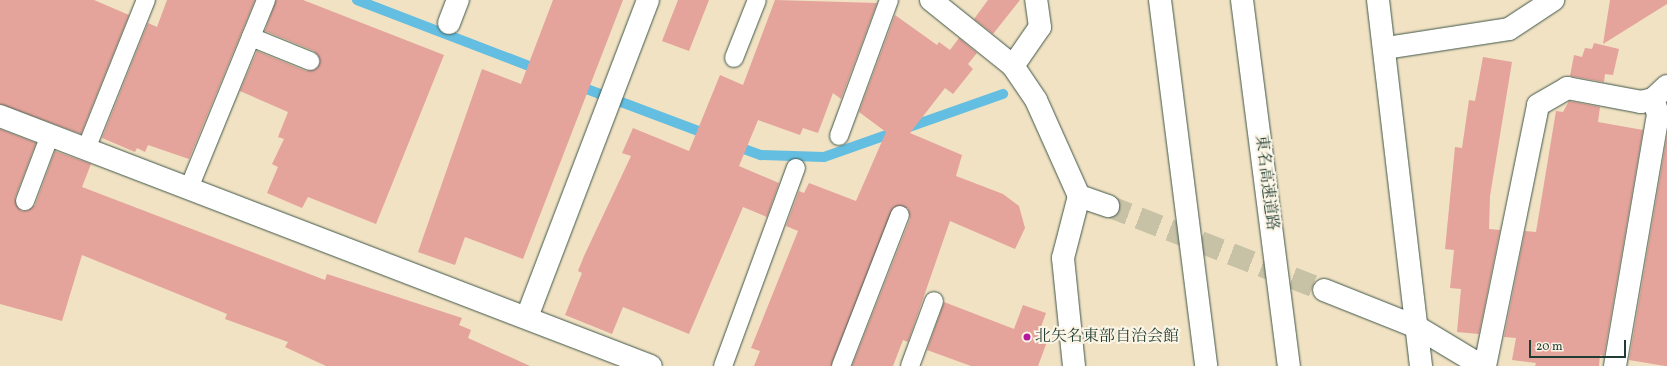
<!DOCTYPE html>
<meta charset="utf-8">
<style>
body{margin:0}
#map{position:relative;width:1667px;height:366px;overflow:hidden;background:#f1e2c3;font-family:Vollkorn,"Noto Serif JP",serif}
div>[style]{position:absolute}
.stream>*{height:10px;margin:-5px;padding:0 5px;transform-origin:5px;border-radius:5px;background:#63bee1}
.building>*{inset:0;background:#e4a39b}
.street-tunnel>*{height:22px;margin-top:-11px;transform-origin:0;background:repeating-linear-gradient(90deg,#c7c1a6 0 22px,transparent 0 33px)}
.roads{filter:drop-shadow(0 0 1px #3e5649) drop-shadow(0 0 1px #3e5649)}
.lane>*{height:18px;margin:-9px;padding:0 9px;transform-origin:9px;border-radius:9px;background:#fff}
.street>*{height:22px;margin:-11px;padding:0 11px;transform-origin:11px;border-radius:11px;background:#fff}
.highway>*{height:22px;margin:-11px;padding:0 11px;transform-origin:11px;border-radius:11px;background:#fff}
.dots>*{width:11px;height:11px;translate:-50% -50%;box-sizing:border-box;border:2px solid #fcf5e5;border-radius:50%}
span{translate:-50% -50%;white-space:nowrap;text-align:center;line-height:1.15;-webkit-text-stroke:4px #fcf5e5;paint-order:stroke}
.street-label{font-size:16px;color:#1f3d34}
.poi-label{font-size:16px;color:#1f3d34}
.left{translate:0 -50%;text-align:left}
.scale{position:absolute;left:1529px;top:340px;width:97px;height:18px;box-sizing:border-box;border:2px solid #1f3d34;border-top:0;padding-left:5px;font-size:12px;line-height:14px;white-space:nowrap;color:#1f3d34;-webkit-text-stroke:3px #fcf5e5;paint-order:stroke}
</style>
<div id="map">
<div class="stream">
<div style="left:357px;top:0;width:195px;rotate:21deg"></div>
<div style="left:576px;top:85px;width:142px;rotate:20.6deg"></div>
<div style="left:733px;top:145px;width:30px;rotate:20deg"></div>
<div style="left:761px;top:155px;width:63px;rotate:1.8deg"></div>
<div style="left:824px;top:157px;width:190px;rotate:-19.4deg"></div>
</div>
<div class="building">
<div style="clip-path:polygon(0 0,94px 0,129px 15px,81px 134px,0 104px)"></div>
<div style="clip-path:polygon(167px 0,255px 0,189px 159px,148px 145px,145px 152px,137px 148px,135px 152px,102px 138px,148px 23px,157px 27px)"></div>
<div style="clip-path:polygon(276px 0,303px 0,444px 55px,376px 224px,308px 197px,302px 208px,267px 193px,278px 167px,272px 164px,284px 139px,278px 137px,288px 112px,240px 91px,257px 51px,306px 71px,316px 69px,320px 60px,314px 51px,265px 31px)"></div>
<div style="clip-path:polygon(553px 0,623px 0,523px 259px,465px 237px,455px 265px,418px 252px,482px 69px,521px 84px)"></div>
<div style="clip-path:polygon(678px 0,709px 0,689px 51px,662px 41px)"></div>
<div style="clip-path:polygon(775px 0,877px 3px,841px 99px,833px 93px,818px 133px,803px 128px,800px 135px,758px 120px,739px 166px,779px 183px,767px 217px,743px 207px,689px 334px,623px 307px,612px 334px,565px 315px,582px 273px,578px 271px,584px 256px,631px 156px,622px 153px,633px 128px,689px 151px,720px 75px,743px 85px)"></div>
<div style="clip-path:polygon(988px 0,1020px 0,993px 34px,974px 19px)"></div>
<div style="clip-path:polygon(1610px 0,1667px 0,1667px 4px,1603px 44px)"></div>
<div style="clip-path:polygon(895px 15px,937px 45px,939px 42px,950px 50px,959px 38px,977px 53px,968px 64px,973px 69px,953px 94px,945px 88px,910px 133px,962px 155px,956px 176px,1003px 194px,1019px 206px,1025px 228px,1015px 249px,950px 221px,908px 342px,903px 340px,893px 366px,852px 366px,910px 219px,908px 208px,894px 207px,831px 366px,754px 366px,760px 351px,751px 348px,798px 231px,786px 226px,799px 191px,804px 193px,809px 183px,856px 201px,886px 132px,859px 112px)"></div>
<div style="clip-path:polygon(1594px 43px,1619px 49px,1613px 75px,1605px 74px,1604px 82px,1570px 76px,1574px 55px,1582px 57px,1585px 48px,1592px 49px)"></div>
<div style="clip-path:polygon(1483px 57px,1512px 62px,1490px 196px,1489px 229px,1500px 230px,1479px 334px,1457px 332px,1461px 289px,1450px 288px,1454px 250px,1445px 249px,1455px 147px,1462px 148px,1469px 100px,1475px 101px)"></div>
<div style="clip-path:polygon(1569px 101px,1600px 107px,1598px 122px,1643px 130px,1604px 356px,1600px 355px,1599px 366px,1535px 366px,1536px 363px,1512px 360px,1516px 338px,1504px 337px,1525px 231px,1536px 232px,1556px 111px,1563px 112px)"></div>
<div style="clip-path:polygon(0 129px,36px 143px,15px 198px,21px 211px,27px 211px,35px 205px,55px 151px,91px 164px,82px 187px,325px 280px,327px 274px,462px 318px,459px 325px,471px 330px,468px 338px,530px 366px,326px 366px,285px 347px,288px 342px,225px 319px,227px 314px,82px 255px,62px 321px,0 304px)"></div>
<div style="clip-path:polygon(1667px 136px,1667px 366px,1665px 366px,1629px 360px)"></div>
<div style="clip-path:polygon(944px 302px,1014px 329px,1023px 305px,1046px 313px,1038px 335px,1048px 339px,1038px 366px,971px 366px,927px 350px)"></div>
</div>
<div class="street-tunnel">
<div style="left:1108px;top:206px;width:232px;rotate:21.3deg"></div>
</div>
<div class="roads">
<div class="lane">
<div style="left:251px;top:37px;width:64px;rotate:22.1deg"></div>
<div style="left:734px;top:58px;width:62px;rotate:-68.4deg"></div>
<div style="left:839px;top:136px;width:145px;rotate:-69.8deg"></div>
<div style="left:86px;top:149px;width:161px;rotate:-68.1deg"></div>
<div style="left:189px;top:188px;width:203px;rotate:-67.7deg"></div>
<div style="left:25px;top:201px;width:71px;rotate:-69.3deg"></div>
<div style="left:723px;top:366px;width:211px;rotate:-69.8deg"></div>
<div style="left:841px;top:366px;width:162px;rotate:-68.7deg"></div>
<div style="left:910px;top:366px;width:69px;rotate:-69.7deg"></div>
</div>
<div class="street">
<div style="left:931px;top:0;width:105px;rotate:38.8deg"></div>
<div style="left:1013px;top:66px;width:41px;rotate:55.9deg"></div>
<div style="left:1036px;top:100px;width:105px;rotate:65.9deg"></div>
<div style="left:1079px;top:196px;width:64px;rotate:104.5deg"></div>
<div style="left:1063px;top:258px;width:109px;rotate:84.2deg"></div>
<div style="left:1378px;top:0;width:369px;rotate:83.3deg"></div>
<div style="left:449px;top:23px;width:25px;rotate:-69deg"></div>
<div style="left:1386px;top:48px;width:124px;rotate:-8.8deg"></div>
<div style="left:1509px;top:29px;width:53px;rotate:-33.4deg"></div>
<div style="left:1013px;top:66px;width:47px;rotate:-55.3deg"></div>
<div style="left:1040px;top:27px;width:27px;rotate:-98deg"></div>
<div style="left:0;top:116px;width:697px;rotate:21.01deg"></div>
<div style="left:1079px;top:196px;width:31px;rotate:19deg"></div>
<div style="left:1324px;top:290px;width:100px;rotate:21.7deg"></div>
<div style="left:1417px;top:327px;width:76px;rotate:31deg"></div>
<div style="left:527px;top:317px;width:339px;rotate:-69.1deg"></div>
<div style="left:1485px;top:366px;width:266px;rotate:-78.5deg"></div>
<div style="left:1538px;top:105px;width:34px;rotate:-30deg"></div>
<div style="left:1567px;top:88px;width:75px;rotate:10.7deg"></div>
<div style="left:1641px;top:102px;width:12px;rotate:-14deg"></div>
<div style="left:1653px;top:99px;width:19px;rotate:-43deg"></div>
<div style="left:1615px;top:366px;width:256px;rotate:-80.3deg"></div>
<div style="left:1658px;top:114px;width:16px;rotate:-108deg"></div>
</div>
<div class="highway">
<div style="left:1160px;top:0;width:369px;rotate:82.8deg"></div>
<div style="left:1242px;top:0;width:369px;rotate:82.7deg"></div>
</div>
</div>
<div class="dots">
<div style="left:1027px;top:337px;background:#b5179e"></div>
</div>
<div class="street-label">
<span style="left:1266px;top:183px;rotate:83deg">東名高速道路</span>
</div>
<div class="poi-label">
<span class="left" style="left:1035px;top:337px">北矢名東部自治会館</span>
</div>
<div class="scale">20 m</div>
</div>
